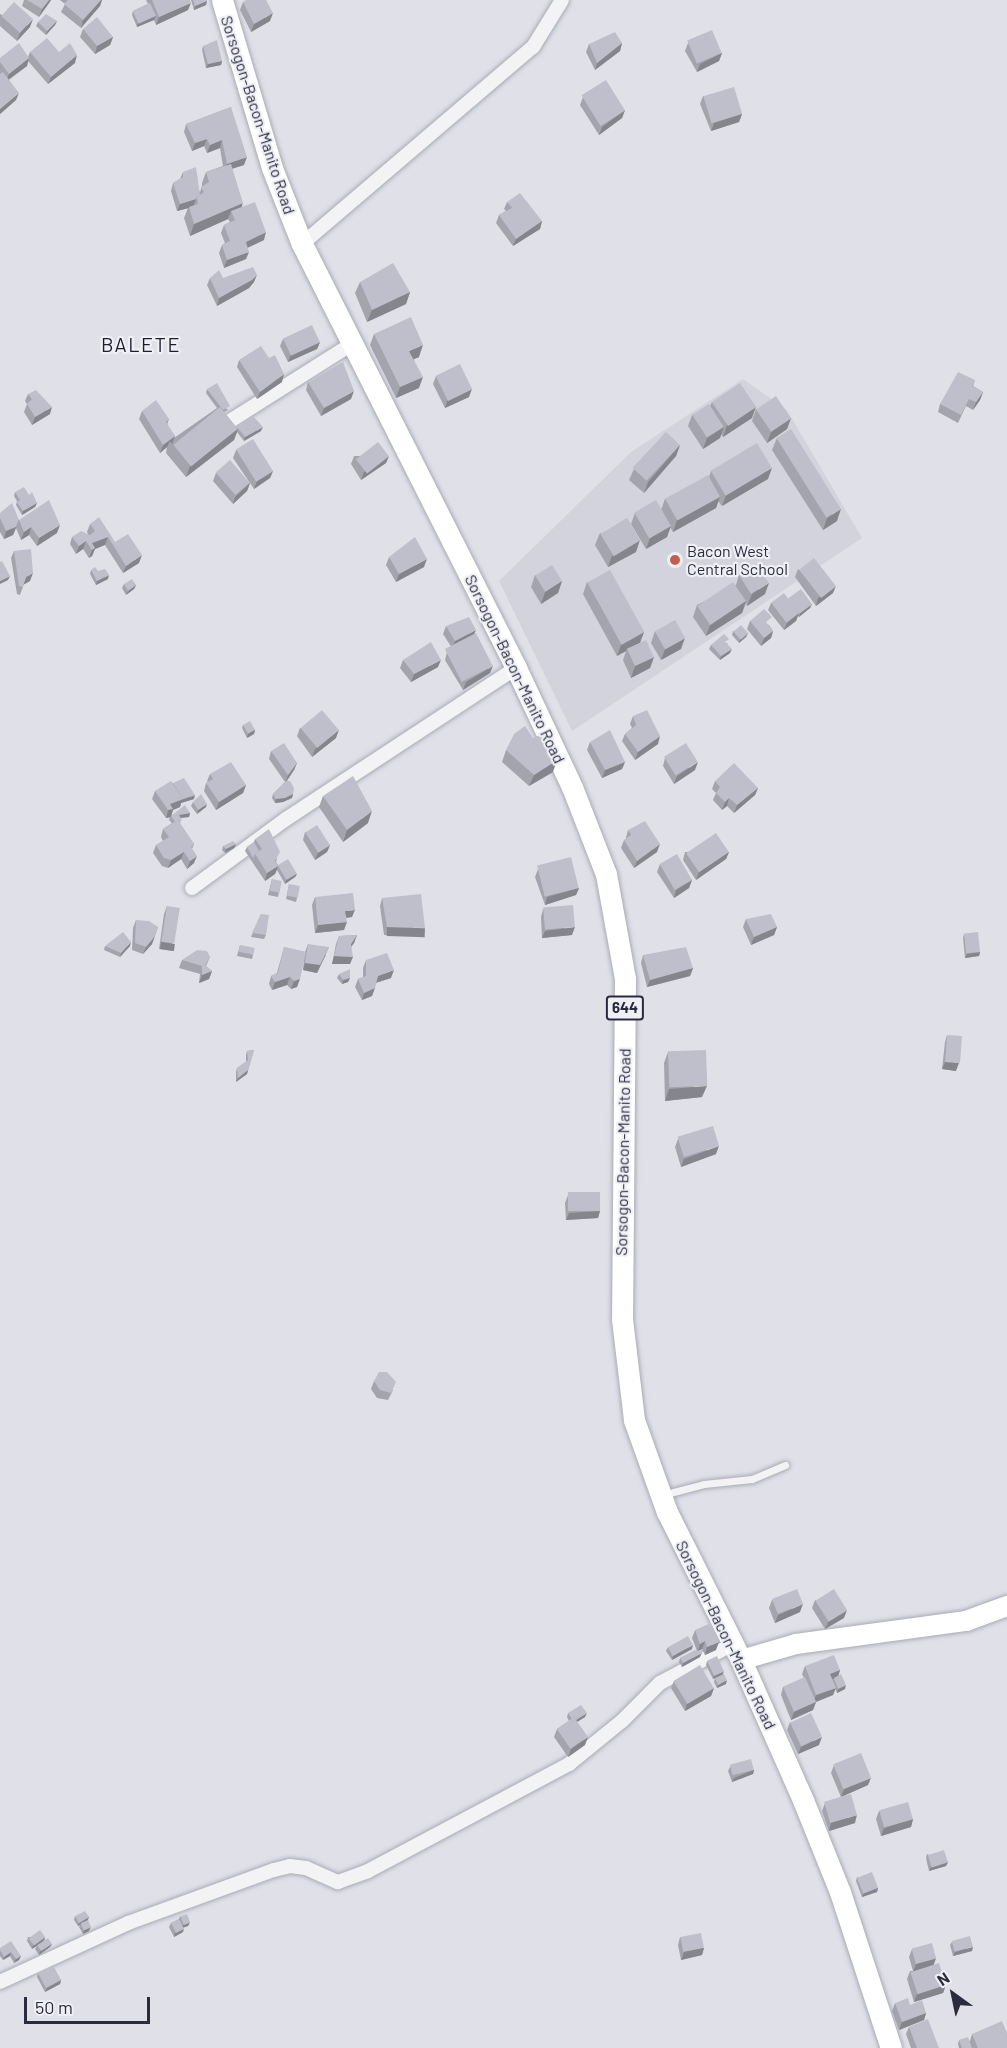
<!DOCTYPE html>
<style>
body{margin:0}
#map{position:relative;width:1007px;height:2048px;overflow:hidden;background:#e0e1e8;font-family:Barlow,sans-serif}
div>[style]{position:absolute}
.built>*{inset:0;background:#d2d3dd}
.roads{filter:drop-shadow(0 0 2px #a9abb5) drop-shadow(0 0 2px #a9abb5)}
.lane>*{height:7px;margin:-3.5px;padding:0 3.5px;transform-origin:3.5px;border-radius:3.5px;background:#f3f3f6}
.street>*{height:14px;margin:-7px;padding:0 7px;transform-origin:7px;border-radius:7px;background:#f3f3f6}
.secondary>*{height:20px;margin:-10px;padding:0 10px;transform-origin:10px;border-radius:10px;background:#fff}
.primary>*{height:21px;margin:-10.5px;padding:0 10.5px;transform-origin:10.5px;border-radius:10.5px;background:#fff}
.wall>*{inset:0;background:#a3a4ae}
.shaded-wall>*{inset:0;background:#85868d;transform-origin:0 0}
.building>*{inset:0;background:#bebfca;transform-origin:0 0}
.dots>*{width:16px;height:16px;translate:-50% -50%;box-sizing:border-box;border:3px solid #eff0f6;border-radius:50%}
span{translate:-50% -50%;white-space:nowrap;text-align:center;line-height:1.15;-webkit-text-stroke:4.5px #eff0f6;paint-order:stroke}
.shield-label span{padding:2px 4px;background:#eff0f6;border:2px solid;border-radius:4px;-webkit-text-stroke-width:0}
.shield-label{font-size:15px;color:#2a2c3e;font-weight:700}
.street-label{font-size:16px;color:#2a2c3e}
.poi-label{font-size:16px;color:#2a2c3e}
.left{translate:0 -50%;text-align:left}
.quarter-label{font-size:20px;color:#1c1d2f;letter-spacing:1.5px}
.north{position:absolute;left:923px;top:1964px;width:60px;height:60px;-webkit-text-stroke:4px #eff0f6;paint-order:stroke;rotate:327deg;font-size:16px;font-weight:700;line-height:24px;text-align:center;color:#2a2c3e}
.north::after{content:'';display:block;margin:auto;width:21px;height:27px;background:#2a2c3e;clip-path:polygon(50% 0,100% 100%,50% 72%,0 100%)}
.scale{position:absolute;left:24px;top:1997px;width:126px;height:27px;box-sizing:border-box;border:3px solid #2a2c3e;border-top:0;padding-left:8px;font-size:18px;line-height:21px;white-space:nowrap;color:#2a2c3e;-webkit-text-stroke:4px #eff0f6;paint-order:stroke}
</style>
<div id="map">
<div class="built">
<div style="clip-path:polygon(743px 379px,787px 410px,862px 538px,572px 731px,499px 581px,631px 452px)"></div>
</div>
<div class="roads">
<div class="lane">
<div style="left:662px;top:1495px;width:43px;rotate:-14.7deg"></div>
<div style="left:704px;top:1484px;width:48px;rotate:-5.9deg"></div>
<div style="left:752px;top:1479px;width:36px;rotate:-23deg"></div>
</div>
<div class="street">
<div style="left:302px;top:244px;width:304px;rotate:-40.5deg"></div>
<div style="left:533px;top:47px;width:55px;rotate:-58.3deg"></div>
<div style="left:230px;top:421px;width:142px;rotate:-32.3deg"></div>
<div style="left:192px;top:888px;width:117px;rotate:-36.3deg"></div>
<div style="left:286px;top:819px;width:275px;rotate:-33.3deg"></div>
<div style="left:0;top:1982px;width:141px;rotate:-24.7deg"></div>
<div style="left:128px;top:1923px;width:155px;rotate:-20deg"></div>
<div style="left:274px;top:1870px;width:16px;rotate:-14deg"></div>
<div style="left:290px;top:1866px;width:16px;rotate:7deg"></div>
<div style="left:306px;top:1868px;width:35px;rotate:24deg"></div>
<div style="left:338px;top:1882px;width:32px;rotate:-20deg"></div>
<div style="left:368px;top:1871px;width:228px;rotate:-28deg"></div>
<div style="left:569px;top:1764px;width:68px;rotate:-39.1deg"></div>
<div style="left:622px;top:1721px;width:54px;rotate:-45deg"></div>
<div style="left:660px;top:1683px;width:83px;rotate:-28.1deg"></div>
</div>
<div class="secondary">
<div style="left:741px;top:1660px;width:57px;rotate:-16.2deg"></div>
<div style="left:796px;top:1644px;width:172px;rotate:-7.7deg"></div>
<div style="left:966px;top:1621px;width:44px;rotate:-20.1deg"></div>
</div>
<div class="primary">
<div style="left:222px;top:0;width:175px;rotate:73.4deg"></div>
<div style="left:272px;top:168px;width:82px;rotate:68.5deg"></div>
<div style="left:302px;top:244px;width:475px;rotate:63.2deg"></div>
<div style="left:516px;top:668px;width:132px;rotate:64.8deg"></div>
<div style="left:572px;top:787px;width:93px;rotate:68.7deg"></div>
<div style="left:606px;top:874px;width:107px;rotate:79.7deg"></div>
<div style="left:625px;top:979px;width:340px;rotate:90.5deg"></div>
<div style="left:622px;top:1319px;width:102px;rotate:83.2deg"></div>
<div style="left:634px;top:1420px;width:98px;rotate:70.3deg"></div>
<div style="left:667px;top:1512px;width:165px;rotate:63.4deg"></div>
<div style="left:741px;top:1660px;width:153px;rotate:66.1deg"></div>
<div style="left:803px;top:1800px;width:99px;rotate:68.1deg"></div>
<div style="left:840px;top:1892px;width:164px;rotate:71.9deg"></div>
</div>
</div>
<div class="wall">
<div style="clip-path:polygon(24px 0,51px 0,49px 3px,39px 17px,22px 6px)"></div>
<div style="clip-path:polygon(60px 0,102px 0,100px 6px,81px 28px,61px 12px,65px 4px)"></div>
<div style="clip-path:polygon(146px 0,190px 0,188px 10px,156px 25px,154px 20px,137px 27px,132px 15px,133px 11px,148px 4px)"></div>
<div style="clip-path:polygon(191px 0,207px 0,206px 5px,194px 10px)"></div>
<div style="clip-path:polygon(243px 2px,270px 21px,251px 32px,240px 10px)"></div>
<div style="clip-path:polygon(0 14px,2px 15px,30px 27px,17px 41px,0 26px)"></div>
<div style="clip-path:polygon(57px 21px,55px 25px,46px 35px,36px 26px,38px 22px)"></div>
<div style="clip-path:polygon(83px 29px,113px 37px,110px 45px,95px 54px,80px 37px)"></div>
<div style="clip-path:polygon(622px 43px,620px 51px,595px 70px,586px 52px,589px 44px)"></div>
<div style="clip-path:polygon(688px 43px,722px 53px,719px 61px,697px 72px,685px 51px)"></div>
<div style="clip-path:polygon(203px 46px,222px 61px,221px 65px,206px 68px,202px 50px)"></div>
<div style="clip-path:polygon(30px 52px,59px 52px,75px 63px,48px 84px,28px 61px,27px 66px,9px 80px,16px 100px,0 114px,0 58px,28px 57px)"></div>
<div style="clip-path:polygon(703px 96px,742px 114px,739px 122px,711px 131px,700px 104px)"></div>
<div style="clip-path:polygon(583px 97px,625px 110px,622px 118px,599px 135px,580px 105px)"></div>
<div style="clip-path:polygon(231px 107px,244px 165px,232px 169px,242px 207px,264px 240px,247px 248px,246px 259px,224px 268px,219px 253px,222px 245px,225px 243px,221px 233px,224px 225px,230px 222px,228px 219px,190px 236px,184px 218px,188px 208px,177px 211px,171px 191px,173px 183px,180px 179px,183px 172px,200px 192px,202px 186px,202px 183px,206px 172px,223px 166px,220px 148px,207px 153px,204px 146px,192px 151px,184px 132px,186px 124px)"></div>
<div style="clip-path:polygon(507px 202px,542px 221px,540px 229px,513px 246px,496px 223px,499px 215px,506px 211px,504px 209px)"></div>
<div style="clip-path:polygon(210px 278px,223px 278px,254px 282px,249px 288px,217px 306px,207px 285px)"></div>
<div style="clip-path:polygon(360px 282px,410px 292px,406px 304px,367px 322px,355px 293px)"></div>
<div style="clip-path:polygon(374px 334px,419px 357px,414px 359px,419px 388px,396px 398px,370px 345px)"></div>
<div style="clip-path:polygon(283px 339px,320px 342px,317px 349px,288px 362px,280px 346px)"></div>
<div style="clip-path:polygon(239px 360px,282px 382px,257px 399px,237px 367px)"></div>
<div style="clip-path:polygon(436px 376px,469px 397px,445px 408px,433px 384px)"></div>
<div style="clip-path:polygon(975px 380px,973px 386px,983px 392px,980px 400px,973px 410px,966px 406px,958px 423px,938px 412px,940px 404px)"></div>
<div style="clip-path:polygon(308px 382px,351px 399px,321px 416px,306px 390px)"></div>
<div style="clip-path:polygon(207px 389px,228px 410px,224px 412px,236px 427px,261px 431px,244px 441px,237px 432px,234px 440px,186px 477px,166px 453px,167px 447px,160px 453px,139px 419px,142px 411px,169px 419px,167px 425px,175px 436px,174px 438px,217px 408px,206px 393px)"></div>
<div style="clip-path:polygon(28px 394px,50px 414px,32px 425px,24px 412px,27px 404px,25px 401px)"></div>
<div style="clip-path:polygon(712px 402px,752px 418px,723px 437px,721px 434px,720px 438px,703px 449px,688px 426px,692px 415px,710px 406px)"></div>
<div style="clip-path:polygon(756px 409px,791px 418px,787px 429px,767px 443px,752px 421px)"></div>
<div style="clip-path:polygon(777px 438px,837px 521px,823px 530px,772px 450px)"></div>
<div style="clip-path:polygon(680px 445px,676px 456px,644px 493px,629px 480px,634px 469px)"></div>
<div style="clip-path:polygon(236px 450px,273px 471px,270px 478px,254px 489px,233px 458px)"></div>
<div style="clip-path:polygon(354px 456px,389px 456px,386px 463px,361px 480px,351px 464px)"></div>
<div style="clip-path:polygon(711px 471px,768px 479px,722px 506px,718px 501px,716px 508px,673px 532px,670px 527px,667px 537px,646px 549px,631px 524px,635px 513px,661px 510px,665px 499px,709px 477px)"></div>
<div style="clip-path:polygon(216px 473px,250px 483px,247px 491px,233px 504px,213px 481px)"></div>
<div style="clip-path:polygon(15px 492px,29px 495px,37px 503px,35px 507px,22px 515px,16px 505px,17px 501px,14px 496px)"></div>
<div style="clip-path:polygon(0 513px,19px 520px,57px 533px,37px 546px,29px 535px,21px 540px,16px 528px,13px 535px,4px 539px,0 532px)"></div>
<div style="clip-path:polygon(90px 524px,115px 542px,139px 563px,123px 573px,105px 545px,95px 549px,92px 556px,89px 558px,83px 549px,76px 554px,70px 544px,72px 537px,88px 534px,87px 532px)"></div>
<div style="clip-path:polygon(600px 533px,636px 552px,608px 567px,595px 545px)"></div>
<div style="clip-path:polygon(14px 551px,30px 581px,24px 584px,20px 595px,17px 594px,11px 558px)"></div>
<div style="clip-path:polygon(389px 557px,424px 567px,396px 582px,386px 565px)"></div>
<div style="clip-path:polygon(798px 569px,833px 593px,816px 606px,795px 577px)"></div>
<div style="clip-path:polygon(91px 570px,98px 571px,108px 579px,96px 585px,90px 574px)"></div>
<div style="clip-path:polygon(535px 575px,562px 581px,558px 593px,541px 604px,531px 587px)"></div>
<div style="clip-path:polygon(739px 575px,765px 594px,747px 606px,746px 603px,742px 613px,706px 636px,693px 617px,697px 605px,736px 585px)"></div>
<div style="clip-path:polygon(587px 582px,644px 632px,640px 642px,654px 657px,650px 668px,631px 678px,623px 660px,626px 651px,617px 656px,583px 594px)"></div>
<div style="clip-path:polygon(124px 584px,136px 585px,134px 589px,126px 595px,122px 588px)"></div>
<div style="clip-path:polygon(789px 600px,812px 604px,810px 608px,799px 617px,798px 616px,796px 621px,784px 630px,768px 610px,771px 603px)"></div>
<div style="clip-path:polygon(750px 621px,769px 625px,773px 631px,771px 638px,761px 646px,747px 629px)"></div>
<div style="clip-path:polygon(446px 626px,474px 635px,490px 673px,463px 690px,445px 660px,447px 652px,458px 645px,452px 648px,443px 634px)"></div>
<div style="clip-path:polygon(655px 631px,681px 649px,661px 660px,651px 643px)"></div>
<div style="clip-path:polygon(733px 631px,748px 633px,746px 637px,739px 643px,732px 635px)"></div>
<div style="clip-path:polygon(728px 643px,727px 644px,730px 653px,720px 660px,709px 649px,711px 645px)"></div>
<div style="clip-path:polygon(403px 660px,438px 667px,411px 682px,400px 668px)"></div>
<div style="clip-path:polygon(633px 716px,658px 744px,635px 760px,622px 741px,625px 734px,632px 728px,630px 724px)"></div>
<div style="clip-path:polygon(243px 725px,255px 730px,254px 734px,247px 738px,242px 728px)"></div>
<div style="clip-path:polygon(300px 728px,336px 738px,312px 757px,297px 736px)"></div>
<div style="clip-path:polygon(590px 742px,625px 762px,622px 769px,602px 778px,587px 750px)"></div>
<div style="clip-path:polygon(506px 750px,553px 772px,529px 786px,502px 762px)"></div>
<div style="clip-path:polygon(271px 751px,297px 763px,294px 770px,287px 781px,293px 794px,292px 798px,283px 802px,275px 803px,272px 798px,273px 794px,285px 782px,269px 759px)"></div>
<div style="clip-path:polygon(665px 758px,695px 770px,674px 784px,663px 766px)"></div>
<div style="clip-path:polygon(210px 774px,246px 785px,243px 793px,216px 810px,204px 791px,206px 783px,208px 782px,207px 781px)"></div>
<div style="clip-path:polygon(715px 781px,758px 788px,755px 795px,734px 813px,727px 806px,722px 810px,713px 800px,716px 793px,712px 789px)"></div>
<div style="clip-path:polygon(173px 783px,194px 799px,181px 803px,180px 807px,173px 810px,171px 815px,190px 813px,189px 817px,181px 818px,180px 824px,194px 844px,192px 849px,194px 863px,187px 869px,181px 859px,168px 868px,162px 866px,153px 853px,156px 845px,163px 841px,161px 837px,163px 829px,172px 823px,169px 820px,170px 817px,166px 818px,152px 799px,155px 791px)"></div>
<div style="clip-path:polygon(323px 796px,368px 823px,343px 842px,319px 807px)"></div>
<div style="clip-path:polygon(193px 802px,206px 807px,197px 814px,191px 806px)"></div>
<div style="clip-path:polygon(628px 830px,657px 852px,634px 868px,621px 848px,624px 840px,626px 839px,626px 838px)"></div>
<div style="clip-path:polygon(305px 832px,330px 845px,327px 852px,315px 860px,303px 840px)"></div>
<div style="clip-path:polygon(255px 839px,277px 859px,276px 862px,278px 865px,297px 874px,295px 877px,285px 884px,277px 870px,275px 874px,265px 881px,245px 851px,247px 847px,254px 842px)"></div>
<div style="clip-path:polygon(236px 844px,234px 848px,225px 853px,222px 850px,223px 846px)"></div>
<div style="clip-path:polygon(685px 852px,729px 852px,726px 859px,696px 880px,683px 860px)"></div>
<div style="clip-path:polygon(660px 864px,692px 880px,689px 888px,674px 898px,657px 872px)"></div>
<div style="clip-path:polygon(538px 869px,579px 888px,576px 895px,545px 905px,535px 877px)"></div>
<div style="clip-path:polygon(272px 879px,279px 893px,278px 897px,268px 895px)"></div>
<div style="clip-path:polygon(289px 884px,297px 898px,296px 902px,286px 899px)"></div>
<div style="clip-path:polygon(315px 897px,352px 917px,346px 918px,344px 930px,315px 933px,312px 905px)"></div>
<div style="clip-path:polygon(382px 898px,422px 936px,384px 935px,380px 906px)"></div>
<div style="clip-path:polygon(167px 906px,173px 951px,159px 949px,164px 914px)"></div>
<div style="clip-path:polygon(543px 909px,572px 935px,542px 938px,541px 917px)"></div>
<div style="clip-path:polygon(261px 914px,266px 935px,264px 939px,251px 937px)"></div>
<div style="clip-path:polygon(746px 919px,777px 927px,774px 935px,751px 945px,743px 927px)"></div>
<div style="clip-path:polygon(136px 920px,158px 927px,152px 944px,143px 954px,132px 950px,133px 928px)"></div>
<div style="clip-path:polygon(964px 934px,980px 952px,979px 956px,965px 958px,963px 938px)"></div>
<div style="clip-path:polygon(357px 935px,354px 943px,351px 947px,350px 964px,332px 964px,336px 944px,339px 936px)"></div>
<div style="clip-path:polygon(308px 944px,326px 955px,317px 973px,303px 970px,304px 959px,297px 987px,291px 989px,287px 985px,272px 990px,269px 984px,271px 976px,277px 973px,284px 947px,305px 952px)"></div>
<div style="clip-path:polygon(240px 945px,253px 955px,252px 959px,237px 956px)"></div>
<div style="clip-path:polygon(105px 946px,130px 946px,120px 957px,104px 950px)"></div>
<div style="clip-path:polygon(643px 955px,693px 968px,690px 976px,647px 987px,641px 963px)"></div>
<div style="clip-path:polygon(210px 957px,206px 966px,212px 971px,209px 979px,199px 983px,200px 974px,179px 968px,182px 960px)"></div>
<div style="clip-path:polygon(366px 960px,391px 978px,376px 983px,372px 996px,362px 1000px,355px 987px,358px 979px,363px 977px,363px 968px)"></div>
<div style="clip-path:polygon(339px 974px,350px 978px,348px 982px,342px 984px,337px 978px)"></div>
<div style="clip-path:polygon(947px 1035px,956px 1071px,942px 1069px,945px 1042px)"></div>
<div style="clip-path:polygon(254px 1050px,247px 1074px,236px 1082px,236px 1072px,237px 1068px,246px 1062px,246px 1055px,247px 1051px)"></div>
<div style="clip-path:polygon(668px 1052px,702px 1097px,665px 1101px,664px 1063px)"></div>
<div style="clip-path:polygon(678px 1139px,716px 1154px,681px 1167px,675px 1147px)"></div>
<div style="clip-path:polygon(568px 1195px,600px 1211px,598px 1218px,566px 1220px,565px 1203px)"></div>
<div style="clip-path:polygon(374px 1381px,393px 1390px,388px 1400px,377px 1398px,371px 1389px)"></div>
<div style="clip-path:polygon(772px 1600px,800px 1612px,775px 1623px,769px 1608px)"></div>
<div style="clip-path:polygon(815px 1600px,844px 1618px,825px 1629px,812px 1608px)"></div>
<div style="clip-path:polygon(695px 1630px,716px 1650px,705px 1655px,702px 1649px,698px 1651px,700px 1657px,682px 1667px,679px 1662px,680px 1658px,697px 1651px,692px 1638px)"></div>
<div style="clip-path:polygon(668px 1647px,692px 1649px,672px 1660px,666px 1651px)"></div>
<div style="clip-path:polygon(707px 1661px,724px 1671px,723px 1674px,726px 1684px,717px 1688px,714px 1682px,715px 1678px,713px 1679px,706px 1665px)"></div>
<div style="clip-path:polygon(805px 1666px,840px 1670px,838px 1676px,845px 1689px,837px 1693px,835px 1688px,833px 1695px,816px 1702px,813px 1710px,791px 1720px,781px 1695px,783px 1687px,804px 1678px,802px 1674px)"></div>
<div style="clip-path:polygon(674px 1681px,714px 1688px,711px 1696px,685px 1711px,671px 1688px)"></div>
<div style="clip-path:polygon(568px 1713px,585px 1717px,577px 1722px,585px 1745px,568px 1757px,554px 1737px,557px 1729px,569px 1721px,567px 1717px)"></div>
<div style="clip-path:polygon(790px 1722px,819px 1745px,798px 1754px,787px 1730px)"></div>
<div style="clip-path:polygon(834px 1765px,868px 1785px,841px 1797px,831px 1773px)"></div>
<div style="clip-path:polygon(730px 1767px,754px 1770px,753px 1774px,732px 1782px,728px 1771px)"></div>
<div style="clip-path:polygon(825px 1803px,855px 1823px,829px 1831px,822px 1811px)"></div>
<div style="clip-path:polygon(879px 1811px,913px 1819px,911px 1827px,881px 1836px,876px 1819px)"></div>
<div style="clip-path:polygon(927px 1854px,948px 1862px,946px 1866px,929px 1871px,926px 1858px)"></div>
<div style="clip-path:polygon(857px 1877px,878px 1888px,877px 1892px,862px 1897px,856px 1881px)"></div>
<div style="clip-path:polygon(75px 1916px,89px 1917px,88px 1920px,89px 1931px,83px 1934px,79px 1927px,80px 1925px,78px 1926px,74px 1920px)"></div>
<div style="clip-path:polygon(180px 1916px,190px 1922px,188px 1926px,183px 1928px,183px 1932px,174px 1937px,169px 1927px,171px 1923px,179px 1919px)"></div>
<div style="clip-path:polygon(28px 1937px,45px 1937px,44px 1941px,52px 1944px,50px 1947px,39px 1955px,35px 1949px,37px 1946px,32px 1949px,27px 1941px)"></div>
<div style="clip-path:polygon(680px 1937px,704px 1948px,702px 1955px,681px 1960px,678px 1945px)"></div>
<div style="clip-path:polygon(952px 1942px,972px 1951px,953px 1956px,950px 1945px)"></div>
<div style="clip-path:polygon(0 1948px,21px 1956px,19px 1960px,14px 1963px,10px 1956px,3px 1960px,0 1956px)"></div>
<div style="clip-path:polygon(912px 1949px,936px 1958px,934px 1964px,946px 1985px,943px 1993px,914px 2002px,907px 1979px,910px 1971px,913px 1971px,909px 1957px)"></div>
<div style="clip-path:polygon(38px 1973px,61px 1980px,60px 1984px,45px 1992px,37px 1977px)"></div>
<div style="clip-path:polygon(895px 2003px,910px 2005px,926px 2013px,924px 2020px,899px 2030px,892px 2011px)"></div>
<div style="clip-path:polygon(909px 2027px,939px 2048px,911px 2048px,906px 2034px)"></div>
<div style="clip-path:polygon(972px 2034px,1007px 2048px,959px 2048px,958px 2044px,959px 2040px,970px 2041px)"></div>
</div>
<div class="shaded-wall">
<div style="clip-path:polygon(49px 0,51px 0,49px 3px,39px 17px,42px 9px)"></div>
<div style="clip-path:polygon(101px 0,102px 0,100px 6px,81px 28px,83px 20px)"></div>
<div style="clip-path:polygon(207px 1px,206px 5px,194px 10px,195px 6px)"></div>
<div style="clip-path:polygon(191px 3px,188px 10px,156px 25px,159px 17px)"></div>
<div style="clip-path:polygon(273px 13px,270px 21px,251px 32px,254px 24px)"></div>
<div style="clip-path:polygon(156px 16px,154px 20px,137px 27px,138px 23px)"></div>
<div style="clip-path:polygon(33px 19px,30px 27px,17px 41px,20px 33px)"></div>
<div style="clip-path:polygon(57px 21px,55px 25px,46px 35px,47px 31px)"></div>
<div style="clip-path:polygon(113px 37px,110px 45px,95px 54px,97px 46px)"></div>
<div style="clip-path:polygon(622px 43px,620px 51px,595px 70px,597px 63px)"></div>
<div style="clip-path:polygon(722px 53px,719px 61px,697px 72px,700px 64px)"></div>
<div style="clip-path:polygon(77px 55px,75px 63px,48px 84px,51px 77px)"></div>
<div style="clip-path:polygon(29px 58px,27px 66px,6px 81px,9px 74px)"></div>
<div style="clip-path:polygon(222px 61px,221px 65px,206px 68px,208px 64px)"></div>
<div style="clip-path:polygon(19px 93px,16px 100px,0 114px,0 109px)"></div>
<div style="clip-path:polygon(625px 110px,622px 118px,599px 135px,602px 127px)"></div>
<div style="clip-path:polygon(742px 114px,739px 122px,711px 131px,714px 123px)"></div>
<div style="clip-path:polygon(207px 139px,204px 146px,192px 151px,195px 143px)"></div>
<div style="clip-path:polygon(222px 140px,220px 148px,207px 153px,210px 145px)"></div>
<div style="clip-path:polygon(247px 157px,244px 165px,224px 171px,227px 164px)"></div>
<div style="clip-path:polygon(196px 199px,193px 207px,177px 211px,180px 204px)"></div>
<div style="clip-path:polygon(243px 203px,239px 214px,231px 211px,228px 219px,190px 236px,194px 224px)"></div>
<div style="clip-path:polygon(542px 221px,540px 229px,513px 246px,516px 239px)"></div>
<div style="clip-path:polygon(266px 232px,264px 240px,243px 250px,246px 242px)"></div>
<div style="clip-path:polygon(249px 252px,246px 259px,224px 268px,227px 260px)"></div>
<div style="clip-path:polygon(257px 275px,254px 282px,249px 288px,217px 306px,219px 298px)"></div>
<div style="clip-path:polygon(410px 292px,406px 304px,367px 322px,372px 310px)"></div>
<div style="clip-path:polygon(320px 342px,317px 349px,288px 362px,291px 354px)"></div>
<div style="clip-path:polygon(423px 345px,419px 357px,405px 363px,409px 351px)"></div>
<div style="clip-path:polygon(284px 374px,282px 382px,257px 399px,260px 392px)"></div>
<div style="clip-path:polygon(423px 377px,419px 388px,396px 398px,400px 387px)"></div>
<div style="clip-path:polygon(472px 389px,469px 397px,445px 408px,447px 401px)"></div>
<div style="clip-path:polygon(354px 391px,351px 399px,321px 416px,324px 408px)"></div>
<div style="clip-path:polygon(983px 392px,980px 400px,973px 410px,976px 402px)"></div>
<div style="clip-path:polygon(52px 407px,50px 414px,32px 425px,35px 417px)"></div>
<div style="clip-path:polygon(756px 407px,752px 418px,723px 437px,727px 425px)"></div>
<div style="clip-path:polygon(791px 418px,787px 429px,767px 443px,771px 432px)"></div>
<div style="clip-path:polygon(263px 427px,261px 431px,244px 441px,245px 437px)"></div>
<div style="clip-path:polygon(724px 427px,720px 438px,703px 449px,707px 438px)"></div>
<div style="clip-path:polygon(238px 429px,234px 440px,186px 477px,190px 466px)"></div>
<div style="clip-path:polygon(175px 436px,172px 444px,170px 441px,167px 447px,160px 453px,163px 445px)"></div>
<div style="clip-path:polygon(680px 445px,676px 456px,644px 493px,648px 482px)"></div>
<div style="clip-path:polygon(389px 456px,386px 463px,361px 480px,364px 472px)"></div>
<div style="clip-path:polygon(772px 468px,768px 479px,722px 506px,726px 495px)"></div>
<div style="clip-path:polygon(273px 471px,270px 478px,254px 489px,257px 481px)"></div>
<div style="clip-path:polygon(250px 483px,247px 491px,233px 504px,235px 497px)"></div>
<div style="clip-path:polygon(720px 497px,716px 508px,673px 532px,677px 520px)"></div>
<div style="clip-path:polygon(37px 503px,35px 507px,22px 515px,23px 511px)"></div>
<div style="clip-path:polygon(841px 509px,837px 521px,823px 530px,827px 518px)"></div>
<div style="clip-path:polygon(19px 520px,13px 535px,4px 539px,6px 531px)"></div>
<div style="clip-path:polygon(60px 525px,57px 533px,37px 546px,39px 538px)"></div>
<div style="clip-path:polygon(671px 526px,667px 537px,646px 549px,650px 538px)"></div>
<div style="clip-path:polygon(31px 527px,29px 535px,21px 540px,24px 532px)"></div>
<div style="clip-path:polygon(108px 537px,105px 545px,95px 549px,92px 556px,89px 558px,92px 550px,92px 543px)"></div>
<div style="clip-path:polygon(640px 540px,636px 552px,608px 567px,612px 556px)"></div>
<div style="clip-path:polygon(86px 541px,83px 549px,76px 554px,79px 546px)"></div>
<div style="clip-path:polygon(142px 555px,139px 563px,123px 573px,126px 566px)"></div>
<div style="clip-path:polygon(427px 559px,424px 567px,396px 582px,399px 574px)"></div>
<div style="clip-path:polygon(33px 573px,30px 581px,23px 585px,26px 577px)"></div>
<div style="clip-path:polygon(109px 575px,108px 579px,96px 585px,97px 581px)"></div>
<div style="clip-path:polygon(10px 576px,8px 580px,0 584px,0 581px)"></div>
<div style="clip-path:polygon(562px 581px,558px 593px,541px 604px,545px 592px)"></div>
<div style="clip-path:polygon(769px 583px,765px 594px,747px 606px,752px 594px)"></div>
<div style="clip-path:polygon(136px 585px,134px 589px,126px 595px,128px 591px)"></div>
<div style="clip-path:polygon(836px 586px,833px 593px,816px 606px,818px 598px)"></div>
<div style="clip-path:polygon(746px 601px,742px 613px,706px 636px,710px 625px)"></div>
<div style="clip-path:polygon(812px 604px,810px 608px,799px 617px,800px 613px)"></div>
<div style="clip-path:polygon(799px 613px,796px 621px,784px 630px,787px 623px)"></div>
<div style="clip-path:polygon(476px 630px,473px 637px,452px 648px,455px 641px)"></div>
<div style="clip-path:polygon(773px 631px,771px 638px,761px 646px,764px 638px)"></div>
<div style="clip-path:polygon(644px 632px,640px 643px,627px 649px,626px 651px,617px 656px,621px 645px)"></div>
<div style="clip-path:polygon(748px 633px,746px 637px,739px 643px,740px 639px)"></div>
<div style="clip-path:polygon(685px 638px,681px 649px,661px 660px,665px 649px)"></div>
<div style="clip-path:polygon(732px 649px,730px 653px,720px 660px,721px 656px)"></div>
<div style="clip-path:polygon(654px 657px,650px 668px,631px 678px,635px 666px)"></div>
<div style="clip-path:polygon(441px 660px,438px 667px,411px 682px,414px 674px)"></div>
<div style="clip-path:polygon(493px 666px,490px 673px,463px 690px,466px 682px)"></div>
<div style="clip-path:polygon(255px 730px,254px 734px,247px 738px,248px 734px)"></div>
<div style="clip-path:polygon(339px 730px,336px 738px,312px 757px,315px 749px)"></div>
<div style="clip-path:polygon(660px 736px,658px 744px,635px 760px,638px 752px)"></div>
<div style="clip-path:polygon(557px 760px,553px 772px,529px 786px,534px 775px)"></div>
<div style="clip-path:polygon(625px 762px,622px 769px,602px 778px,605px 770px)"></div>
<div style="clip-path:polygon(698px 762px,695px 770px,674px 784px,677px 776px)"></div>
<div style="clip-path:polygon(297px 763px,294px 770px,285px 783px,288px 775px)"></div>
<div style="clip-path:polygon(246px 785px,243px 793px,216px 810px,219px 802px)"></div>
<div style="clip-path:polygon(758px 788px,755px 795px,734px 813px,737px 805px)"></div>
<div style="clip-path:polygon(293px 794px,292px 798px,283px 802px,275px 803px,276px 799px)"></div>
<div style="clip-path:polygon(195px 795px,194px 799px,181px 803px,180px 807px,173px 810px,171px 817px,166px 818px,170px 804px)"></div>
<div style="clip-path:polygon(729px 798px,727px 806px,722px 810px,725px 802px)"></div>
<div style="clip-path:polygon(207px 804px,206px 807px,197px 814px,198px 810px)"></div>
<div style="clip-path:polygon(372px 811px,368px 823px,343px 842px,347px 830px)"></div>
<div style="clip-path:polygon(190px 813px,189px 817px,177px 818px,179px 815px)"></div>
<div style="clip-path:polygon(236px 844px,234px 848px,225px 853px,226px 849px)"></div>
<div style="clip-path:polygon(660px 844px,657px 852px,634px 868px,637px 861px)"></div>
<div style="clip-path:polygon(330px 845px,327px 852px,315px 860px,318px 852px)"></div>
<div style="clip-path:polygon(184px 852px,181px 859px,168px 868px,171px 860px)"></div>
<div style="clip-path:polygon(729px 852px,726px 859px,696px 880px,699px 872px)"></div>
<div style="clip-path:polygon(197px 856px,194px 863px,187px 869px,190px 861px)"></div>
<div style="clip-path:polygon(278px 866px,275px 874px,265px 881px,267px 873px)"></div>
<div style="clip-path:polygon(297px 874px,295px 877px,285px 884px,286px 880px)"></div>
<div style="clip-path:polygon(692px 880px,689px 888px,674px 898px,676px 890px)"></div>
<div style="clip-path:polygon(579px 888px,576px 895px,545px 905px,547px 897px)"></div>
<div style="clip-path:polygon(355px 910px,352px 917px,343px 918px,345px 911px)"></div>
<div style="clip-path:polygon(347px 922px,344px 930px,315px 933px,318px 925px)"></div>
<div style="left:387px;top:927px;width:38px;height:9px;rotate:2deg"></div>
<div style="clip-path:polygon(575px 927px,572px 935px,542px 938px,545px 931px)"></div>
<div style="clip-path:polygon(777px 927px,774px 935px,751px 945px,754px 937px)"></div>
<div style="clip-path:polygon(357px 935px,354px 943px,348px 951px,351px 944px)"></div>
<div style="clip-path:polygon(155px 936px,152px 944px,143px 954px,146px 947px)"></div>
<div style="clip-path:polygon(131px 942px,130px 946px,120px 957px,121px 953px)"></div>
<div style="left:161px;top:942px;width:14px;height:7px;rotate:8deg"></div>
<div style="clip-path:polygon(329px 947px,317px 973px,303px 970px,305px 963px)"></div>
<div style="clip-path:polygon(980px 952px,979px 956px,965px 958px,967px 954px)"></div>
<div style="clip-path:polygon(334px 956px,353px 957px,350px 964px,332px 964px)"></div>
<div style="clip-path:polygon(693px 968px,690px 976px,647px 987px,650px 980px)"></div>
<div style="clip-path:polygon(394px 970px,391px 978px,375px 983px,378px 976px)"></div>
<div style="clip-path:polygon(212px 971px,209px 979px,199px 983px,202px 975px)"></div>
<div style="clip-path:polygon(290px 977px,287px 985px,272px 990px,275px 982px)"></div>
<div style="clip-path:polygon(350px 978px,348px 982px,342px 984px,343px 980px)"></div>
<div style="clip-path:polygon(300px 979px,297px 987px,291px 989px,294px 981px)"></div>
<div style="clip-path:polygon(375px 988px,372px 996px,362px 1000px,364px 993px)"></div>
<div style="clip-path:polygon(945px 1062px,959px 1063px,956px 1071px,942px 1069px)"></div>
<div style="clip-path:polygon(248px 1070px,247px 1074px,236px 1082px,238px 1078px)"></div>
<div style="clip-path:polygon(707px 1086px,702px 1097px,665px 1101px,669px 1089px)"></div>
<div style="clip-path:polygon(719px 1146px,716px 1154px,681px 1167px,684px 1159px)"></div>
<div style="clip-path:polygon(600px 1211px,598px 1218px,566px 1220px,569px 1213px)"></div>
<div style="clip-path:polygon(803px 1604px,800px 1612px,775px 1623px,778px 1615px)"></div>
<div style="clip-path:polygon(847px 1610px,844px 1618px,825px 1629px,828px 1622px)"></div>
<div style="clip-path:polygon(705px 1641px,702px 1649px,698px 1651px,700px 1644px)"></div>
<div style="clip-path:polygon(719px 1642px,716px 1650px,705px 1655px,707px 1647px)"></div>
<div style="clip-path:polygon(693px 1645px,692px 1649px,672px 1660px,673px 1656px)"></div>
<div style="clip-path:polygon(702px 1653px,700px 1657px,682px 1667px,683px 1663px)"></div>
<div style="clip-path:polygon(840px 1670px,838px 1677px,827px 1681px,830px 1674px)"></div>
<div style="clip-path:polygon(724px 1671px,722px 1675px,713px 1679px,714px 1675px)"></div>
<div style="clip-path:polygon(727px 1680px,726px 1684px,717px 1688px,718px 1685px)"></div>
<div style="clip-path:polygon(846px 1685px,845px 1689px,837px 1693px,838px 1689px)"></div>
<div style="clip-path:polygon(714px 1688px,711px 1696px,685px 1711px,687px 1703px)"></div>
<div style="clip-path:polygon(836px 1688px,833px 1695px,813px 1703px,816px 1695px)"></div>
<div style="clip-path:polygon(816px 1702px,813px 1710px,791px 1720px,794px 1712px)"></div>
<div style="clip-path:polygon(587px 1713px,585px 1717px,572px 1725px,574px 1721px)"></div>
<div style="clip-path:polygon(588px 1737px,585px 1745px,568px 1757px,571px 1749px)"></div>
<div style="clip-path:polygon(822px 1737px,819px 1745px,798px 1754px,801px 1747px)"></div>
<div style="clip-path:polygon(754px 1770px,753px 1774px,732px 1782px,734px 1778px)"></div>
<div style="clip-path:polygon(871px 1778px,868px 1785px,841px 1797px,844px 1789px)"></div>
<div style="clip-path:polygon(857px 1815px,855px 1823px,829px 1831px,831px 1823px)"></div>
<div style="clip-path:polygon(913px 1819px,911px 1827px,881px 1836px,884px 1828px)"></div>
<div style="clip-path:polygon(948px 1862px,946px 1866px,929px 1871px,931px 1867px)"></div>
<div style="clip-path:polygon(878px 1888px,877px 1892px,862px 1897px,863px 1894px)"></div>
<div style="clip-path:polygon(89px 1917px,87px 1921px,78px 1926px,79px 1923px)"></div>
<div style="clip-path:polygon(190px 1922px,188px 1926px,181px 1928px,183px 1925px)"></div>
<div style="clip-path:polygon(91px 1927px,89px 1931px,83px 1934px,84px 1930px)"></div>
<div style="clip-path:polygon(184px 1929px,183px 1932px,174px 1937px,175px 1933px)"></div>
<div style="clip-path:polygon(45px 1937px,44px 1941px,32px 1949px,33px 1945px)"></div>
<div style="clip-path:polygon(52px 1944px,50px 1947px,39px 1955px,40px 1951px)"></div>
<div style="clip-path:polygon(973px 1947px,972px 1951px,953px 1956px,955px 1952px)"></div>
<div style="clip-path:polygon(704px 1948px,702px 1955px,681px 1960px,684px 1952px)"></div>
<div style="clip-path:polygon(11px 1952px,10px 1956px,3px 1960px,4px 1957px)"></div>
<div style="clip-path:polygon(21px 1956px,19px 1960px,14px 1963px,16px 1959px)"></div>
<div style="clip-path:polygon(936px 1958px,933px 1966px,913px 1972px,916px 1964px)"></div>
<div style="clip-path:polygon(61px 1980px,60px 1984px,45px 1992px,47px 1988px)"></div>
<div style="clip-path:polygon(946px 1985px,943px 1993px,914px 2002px,917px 1994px)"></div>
<div style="clip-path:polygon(926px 2013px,924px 2020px,899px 2030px,902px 2022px)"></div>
</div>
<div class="building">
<div style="clip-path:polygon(27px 0,49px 0,42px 9px)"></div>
<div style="clip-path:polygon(68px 0,101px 0,83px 20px,64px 4px)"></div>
<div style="clip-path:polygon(152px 0,190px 0,191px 3px,159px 17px)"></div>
<div style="clip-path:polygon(193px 0,207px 0,207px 1px,195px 6px)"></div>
<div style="clip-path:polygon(246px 0,266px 0,273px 13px,254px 24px,243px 2px)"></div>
<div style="left:14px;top:2px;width:25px;height:19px;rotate:42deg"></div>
<div style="left:150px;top:3px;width:14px;height:19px;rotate:65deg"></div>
<div style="clip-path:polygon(46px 14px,57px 21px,47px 31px,38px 22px)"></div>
<div style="clip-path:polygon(97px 17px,113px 37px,97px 46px,83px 29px)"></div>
<div style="left:712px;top:30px;width:25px;height:27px;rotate:67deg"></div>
<div style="clip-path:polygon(615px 32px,622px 43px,597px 63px,589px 44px)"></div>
<div style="clip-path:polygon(47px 38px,59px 52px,70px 43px,77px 55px,51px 77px,30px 52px)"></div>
<div style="clip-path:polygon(217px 40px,222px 61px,208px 64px,203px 46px)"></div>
<div style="clip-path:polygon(19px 43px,29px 58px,9px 74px,0 62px,0 58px)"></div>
<div style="clip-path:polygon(3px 72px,19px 93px,0 109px,0 74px)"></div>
<div style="left:606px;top:80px;width:36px;height:29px;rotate:58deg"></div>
<div style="left:734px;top:87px;width:28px;height:32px;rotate:73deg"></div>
<div style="clip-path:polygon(231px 107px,247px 157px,227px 164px,222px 140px,210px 145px,207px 139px,195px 143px,186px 124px)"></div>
<div style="clip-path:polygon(231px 164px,243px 203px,194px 224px,189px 207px,198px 204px,197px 197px,204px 192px,201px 187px,209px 182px,206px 172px)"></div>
<div style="clip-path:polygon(196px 167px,200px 195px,197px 197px,196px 199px,180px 204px,173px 183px,183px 177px,183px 172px)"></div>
<div style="clip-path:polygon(520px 193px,542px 221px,516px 239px,499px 215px,512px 208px,507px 202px)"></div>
<div style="clip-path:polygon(255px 202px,266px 232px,246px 242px,249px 252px,227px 260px,222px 245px,230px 241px,224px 225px,235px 220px,231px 211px)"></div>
<div style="clip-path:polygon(393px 263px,410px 292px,372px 310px,360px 282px)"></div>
<div style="clip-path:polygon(253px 267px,257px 275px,252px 280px,219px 298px,210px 278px,219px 270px,223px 278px)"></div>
<div style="clip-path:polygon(411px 317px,423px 345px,409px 351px,423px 377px,400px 387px,374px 334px)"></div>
<div style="left:312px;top:325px;width:19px;height:32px;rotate:65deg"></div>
<div style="clip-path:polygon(261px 346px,269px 358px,275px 355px,284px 374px,260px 392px,239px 360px)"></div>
<div style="clip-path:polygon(343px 362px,354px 391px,324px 408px,308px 382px)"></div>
<div style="left:460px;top:364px;width:28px;height:27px;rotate:64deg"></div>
<div style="clip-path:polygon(958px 372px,975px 380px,972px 386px,983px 392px,976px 402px,969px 399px,961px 415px,940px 404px)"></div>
<div style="clip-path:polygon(217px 383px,230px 406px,223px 410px,207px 389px)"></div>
<div style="left:740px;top:383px;width:29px;height:34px;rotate:56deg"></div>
<div style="clip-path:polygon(36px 390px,52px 407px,35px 417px,27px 404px,32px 399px,28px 394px)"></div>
<div style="left:776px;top:396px;width:27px;height:24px;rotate:56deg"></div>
<div style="clip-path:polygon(156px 400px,169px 419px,166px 422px,175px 436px,163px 445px,142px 411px)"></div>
<div style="left:709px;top:404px;width:27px;height:20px;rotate:57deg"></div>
<div style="left:220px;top:407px;width:28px;height:60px;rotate:51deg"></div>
<div style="clip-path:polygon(253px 416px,263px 427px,245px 437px,237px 427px)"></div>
<div style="left:791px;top:429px;width:94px;height:17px;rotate:58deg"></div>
<div style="left:666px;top:432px;width:19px;height:49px;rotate:43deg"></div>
<div style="left:253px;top:439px;width:38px;height:20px;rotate:58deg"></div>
<div style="left:378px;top:442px;width:18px;height:28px;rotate:52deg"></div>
<div style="left:757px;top:443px;width:29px;height:54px;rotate:59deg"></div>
<div style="left:230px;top:460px;width:30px;height:19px;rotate:49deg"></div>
<div style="left:708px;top:475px;width:25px;height:49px;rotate:61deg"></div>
<div style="clip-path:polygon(24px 487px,29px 495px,32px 492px,37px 503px,23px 511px,17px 502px,20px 500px,15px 492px)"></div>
<div style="clip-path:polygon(49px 500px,60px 525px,39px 538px,31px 527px,24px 532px,19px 520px,16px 527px,6px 531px,0 518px,0 513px,12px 503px,19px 520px)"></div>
<div style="left:656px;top:500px;width:30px;height:25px;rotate:60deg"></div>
<div style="clip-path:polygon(99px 517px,115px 542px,128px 534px,142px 555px,126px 566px,108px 537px,92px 543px,95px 548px,92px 550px,86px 541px,79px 546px,72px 537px,81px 531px,90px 535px,95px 531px,90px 524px)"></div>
<div style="left:627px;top:518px;width:26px;height:31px;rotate:59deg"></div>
<div style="clip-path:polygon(415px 537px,427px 559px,399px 574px,389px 557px)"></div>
<div style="clip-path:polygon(31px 549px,33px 573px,26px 577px,23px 587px,19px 586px,14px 551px)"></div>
<div style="left:814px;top:558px;width:36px;height:19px;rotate:52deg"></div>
<div style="clip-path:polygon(2px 561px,10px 576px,0 581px,0 562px)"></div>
<div style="left:757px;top:564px;width:22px;height:21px;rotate:58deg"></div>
<div style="left:552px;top:565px;width:19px;height:20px;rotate:58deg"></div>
<div style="clip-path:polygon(95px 567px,98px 571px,105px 569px,109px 575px,97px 581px,91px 570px)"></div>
<div style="left:610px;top:570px;width:71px;height:26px;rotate:61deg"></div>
<div style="clip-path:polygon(132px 579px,136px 585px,128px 591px,124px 584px)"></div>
<div style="left:733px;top:582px;width:23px;height:43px;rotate:56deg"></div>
<div style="left:801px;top:589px;width:19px;height:16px;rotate:54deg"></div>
<div style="left:784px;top:593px;width:25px;height:16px;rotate:53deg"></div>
<div style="clip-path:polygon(764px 609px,772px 617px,766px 622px,773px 631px,764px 638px,750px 621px)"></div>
<div style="clip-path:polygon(469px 617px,476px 630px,455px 641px,446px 626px)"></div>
<div style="left:675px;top:620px;width:21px;height:23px;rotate:61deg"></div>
<div style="left:741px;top:625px;width:11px;height:10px;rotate:49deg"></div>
<div style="left:476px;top:633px;width:37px;height:35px;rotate:63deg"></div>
<div style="clip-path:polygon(724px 634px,729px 639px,725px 642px,732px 649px,721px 656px,711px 645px)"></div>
<div style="left:646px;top:640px;width:19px;height:21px;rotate:65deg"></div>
<div style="clip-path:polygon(431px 642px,441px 660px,414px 674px,403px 660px)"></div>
<div style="left:322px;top:710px;width:26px;height:28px;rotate:50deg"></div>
<div style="clip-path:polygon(647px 710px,660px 736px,638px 752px,625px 734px,636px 725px,633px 716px)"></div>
<div style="left:250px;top:721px;width:10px;height:8px;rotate:61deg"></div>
<div style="clip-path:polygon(525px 726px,533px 738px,542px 734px,557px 760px,534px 775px,506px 750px,514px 734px)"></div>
<div style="clip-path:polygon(610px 730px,625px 762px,605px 770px,590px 742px)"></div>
<div style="clip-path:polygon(284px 743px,297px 763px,288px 775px,271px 751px)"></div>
<div style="left:686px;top:743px;width:22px;height:26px;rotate:58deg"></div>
<div style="clip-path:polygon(231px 762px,246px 785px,219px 802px,206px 783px,213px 779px,210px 774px)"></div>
<div style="clip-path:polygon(734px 763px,758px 788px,737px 805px,729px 798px,725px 802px,716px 793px,720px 787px,715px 781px)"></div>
<div style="clip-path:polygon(353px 776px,372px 811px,347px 830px,323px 796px)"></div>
<div style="clip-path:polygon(184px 778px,195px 795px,183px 799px,173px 783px)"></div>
<div style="clip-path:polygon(171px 781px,183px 799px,170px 804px,173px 809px,168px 810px,155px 791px)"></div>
<div style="clip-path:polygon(286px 781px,290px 781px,294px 788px,293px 794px,285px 798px,276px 799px,273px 794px)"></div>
<div style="clip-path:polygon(201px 794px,207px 804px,198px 810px,193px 802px)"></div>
<div style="clip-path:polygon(185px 805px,190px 813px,179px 815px,182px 820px,179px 822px,178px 820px,175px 822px,171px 816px)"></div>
<div style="clip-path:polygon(178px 820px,194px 844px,191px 847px,197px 856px,190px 861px,184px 852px,171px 860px,164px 858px,156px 845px,169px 837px,163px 829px)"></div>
<div style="clip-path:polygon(645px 821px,660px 844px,637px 861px,624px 840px,631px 835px,628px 830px)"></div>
<div style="left:317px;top:825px;width:24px;height:14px;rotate:57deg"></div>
<div style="clip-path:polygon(269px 829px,280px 852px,275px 861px,278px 866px,267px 873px,255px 854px,262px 849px,255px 839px)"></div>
<div style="left:716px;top:833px;width:23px;height:36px;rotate:56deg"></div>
<div style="clip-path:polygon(233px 841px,236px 844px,226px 849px,223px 846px)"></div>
<div style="clip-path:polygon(254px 842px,259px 851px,255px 854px,253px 858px,247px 847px)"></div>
<div style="left:677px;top:854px;width:30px;height:20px;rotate:60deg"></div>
<div style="left:571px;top:857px;width:32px;height:35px;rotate:76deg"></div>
<div style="left:288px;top:859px;width:17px;height:12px;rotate:59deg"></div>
<div style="left:272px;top:879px;width:10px;height:12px;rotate:11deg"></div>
<div style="left:289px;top:884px;width:11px;height:12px;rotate:10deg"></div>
<div style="clip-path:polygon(353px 893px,355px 910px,345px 911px,347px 922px,318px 925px,315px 897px)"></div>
<div style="clip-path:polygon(421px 894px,425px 928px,387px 927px,382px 898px)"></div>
<div style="left:573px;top:905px;width:22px;height:30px;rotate:85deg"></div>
<div style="left:167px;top:906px;width:13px;height:36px;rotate:9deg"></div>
<div style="clip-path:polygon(261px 914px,269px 915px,266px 935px,252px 933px)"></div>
<div style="clip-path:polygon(771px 914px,777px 927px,754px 937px,746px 919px)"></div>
<div style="clip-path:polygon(136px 920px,149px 921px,158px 927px,155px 936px,146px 947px,135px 943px)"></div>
<div style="clip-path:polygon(123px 932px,131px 942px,121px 953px,105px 946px)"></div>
<div style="left:978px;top:932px;width:20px;height:14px;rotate:84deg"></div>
<div style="clip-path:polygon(357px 935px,351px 944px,353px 957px,334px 956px,339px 936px)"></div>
<div style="clip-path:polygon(308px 944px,329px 947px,320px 965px,305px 963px)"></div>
<div style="left:240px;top:945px;width:15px;height:7px;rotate:11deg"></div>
<div style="clip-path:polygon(284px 947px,306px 952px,300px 979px,294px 981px,290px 977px,275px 982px,271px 976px,278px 973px)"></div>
<div style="clip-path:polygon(686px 947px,693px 968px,650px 980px,643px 955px)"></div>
<div style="clip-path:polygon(197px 950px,207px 951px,210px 957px,205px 965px,212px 971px,202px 975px,202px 966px,182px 960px)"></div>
<div style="clip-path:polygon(387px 953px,394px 970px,378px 976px,375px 988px,364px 993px,358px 979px,366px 976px,366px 960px)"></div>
<div style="clip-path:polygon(350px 969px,350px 978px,343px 980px,339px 974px)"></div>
<div style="left:947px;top:1035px;width:15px;height:27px;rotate:4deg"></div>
<div style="clip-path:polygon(254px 1050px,248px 1070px,238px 1078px,237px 1068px,248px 1060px,247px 1051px)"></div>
<div style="left:706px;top:1050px;width:36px;height:38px;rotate:88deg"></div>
<div style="left:713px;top:1126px;width:21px;height:37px;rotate:73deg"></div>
<div style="left:600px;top:1192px;width:19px;height:32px;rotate:90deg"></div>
<div style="clip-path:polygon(379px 1372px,387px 1372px,396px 1382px,391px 1393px,380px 1390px,374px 1381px)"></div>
<div style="left:797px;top:1589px;width:16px;height:27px;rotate:68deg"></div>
<div style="left:834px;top:1589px;width:25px;height:22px;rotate:58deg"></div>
<div style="clip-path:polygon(711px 1623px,719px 1642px,707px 1647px,705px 1641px,700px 1644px,695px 1630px)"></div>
<div style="left:688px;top:1636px;width:10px;height:23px;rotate:61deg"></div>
<div style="clip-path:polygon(695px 1650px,702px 1653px,683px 1663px,680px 1658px)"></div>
<div style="clip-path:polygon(834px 1655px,840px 1670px,830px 1674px,836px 1688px,816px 1695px,805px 1666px)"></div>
<div style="left:717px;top:1656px;width:17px;height:11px;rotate:65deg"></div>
<div style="left:700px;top:1665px;width:27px;height:31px;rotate:59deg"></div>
<div style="clip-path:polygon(724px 1674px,727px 1680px,718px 1685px,715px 1678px)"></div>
<div style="clip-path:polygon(841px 1674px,846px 1685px,838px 1689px,834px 1678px)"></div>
<div style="left:805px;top:1677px;width:27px;height:24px;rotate:66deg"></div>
<div style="clip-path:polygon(581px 1705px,587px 1713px,576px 1720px,574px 1717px,572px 1719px,568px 1713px)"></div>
<div style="left:811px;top:1713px;width:26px;height:23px;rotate:65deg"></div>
<div style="left:574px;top:1717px;width:24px;height:21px;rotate:55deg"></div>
<div style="left:861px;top:1753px;width:27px;height:30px;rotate:68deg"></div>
<div style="left:751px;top:1759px;width:11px;height:22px;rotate:75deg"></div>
<div style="left:851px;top:1794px;width:22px;height:28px;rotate:74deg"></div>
<div style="left:908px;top:1802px;width:18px;height:30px;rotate:74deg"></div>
<div style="left:944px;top:1850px;width:13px;height:17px;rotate:72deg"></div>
<div style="left:872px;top:1872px;width:17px;height:16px;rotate:69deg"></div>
<div style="clip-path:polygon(85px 1911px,89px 1917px,79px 1923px,75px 1916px)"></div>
<div style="left:187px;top:1914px;width:9px;height:7px;rotate:69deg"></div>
<div style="left:179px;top:1919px;width:11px;height:9px;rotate:63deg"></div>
<div style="left:88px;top:1920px;width:8px;height:8px;rotate:67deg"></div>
<div style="left:40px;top:1930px;width:9px;height:14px;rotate:54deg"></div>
<div style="left:701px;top:1933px;width:15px;height:21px;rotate:79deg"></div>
<div style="left:970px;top:1936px;width:11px;height:19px;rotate:75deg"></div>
<div style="left:48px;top:1938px;width:7px;height:13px;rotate:56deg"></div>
<div style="clip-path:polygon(11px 1941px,21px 1956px,16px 1959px,11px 1952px,4px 1957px,0 1950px,0 1948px)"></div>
<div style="left:932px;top:1943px;width:16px;height:21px;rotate:75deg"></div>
<div style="left:939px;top:1963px;width:23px;height:30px;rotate:72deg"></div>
<div style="left:53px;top:1965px;width:17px;height:17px;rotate:62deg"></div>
<div style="clip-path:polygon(908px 1998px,910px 2005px,922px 2000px,926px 2013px,902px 2022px,895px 2003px)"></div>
<div style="clip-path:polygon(928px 2019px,939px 2048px,917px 2048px,909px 2027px)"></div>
<div style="clip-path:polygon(1002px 2021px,1007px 2033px,1007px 2048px,978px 2048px,972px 2034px)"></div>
<div style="clip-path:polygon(968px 2037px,972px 2048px,962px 2048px,959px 2040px)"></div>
</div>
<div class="dots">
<div style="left:675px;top:560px;background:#c35e4f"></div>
</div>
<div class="shield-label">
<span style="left:625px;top:1008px">644</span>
</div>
<div class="street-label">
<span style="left:258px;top:115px;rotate:72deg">Sorsogon-Bacon-Manito Road</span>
<span style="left:515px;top:669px;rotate:64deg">Sorsogon-Bacon-Manito Road</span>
<span style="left:623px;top:1152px;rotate:-89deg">Sorsogon-Bacon-Manito Road</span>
<span style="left:726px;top:1635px;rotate:64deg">Sorsogon-Bacon-Manito Road</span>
</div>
<div class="poi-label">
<span class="left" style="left:687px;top:560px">Bacon West<br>Central School</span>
</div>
<div class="quarter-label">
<span style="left:141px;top:344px">BALETE</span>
</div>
<div class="north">N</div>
<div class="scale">50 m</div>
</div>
